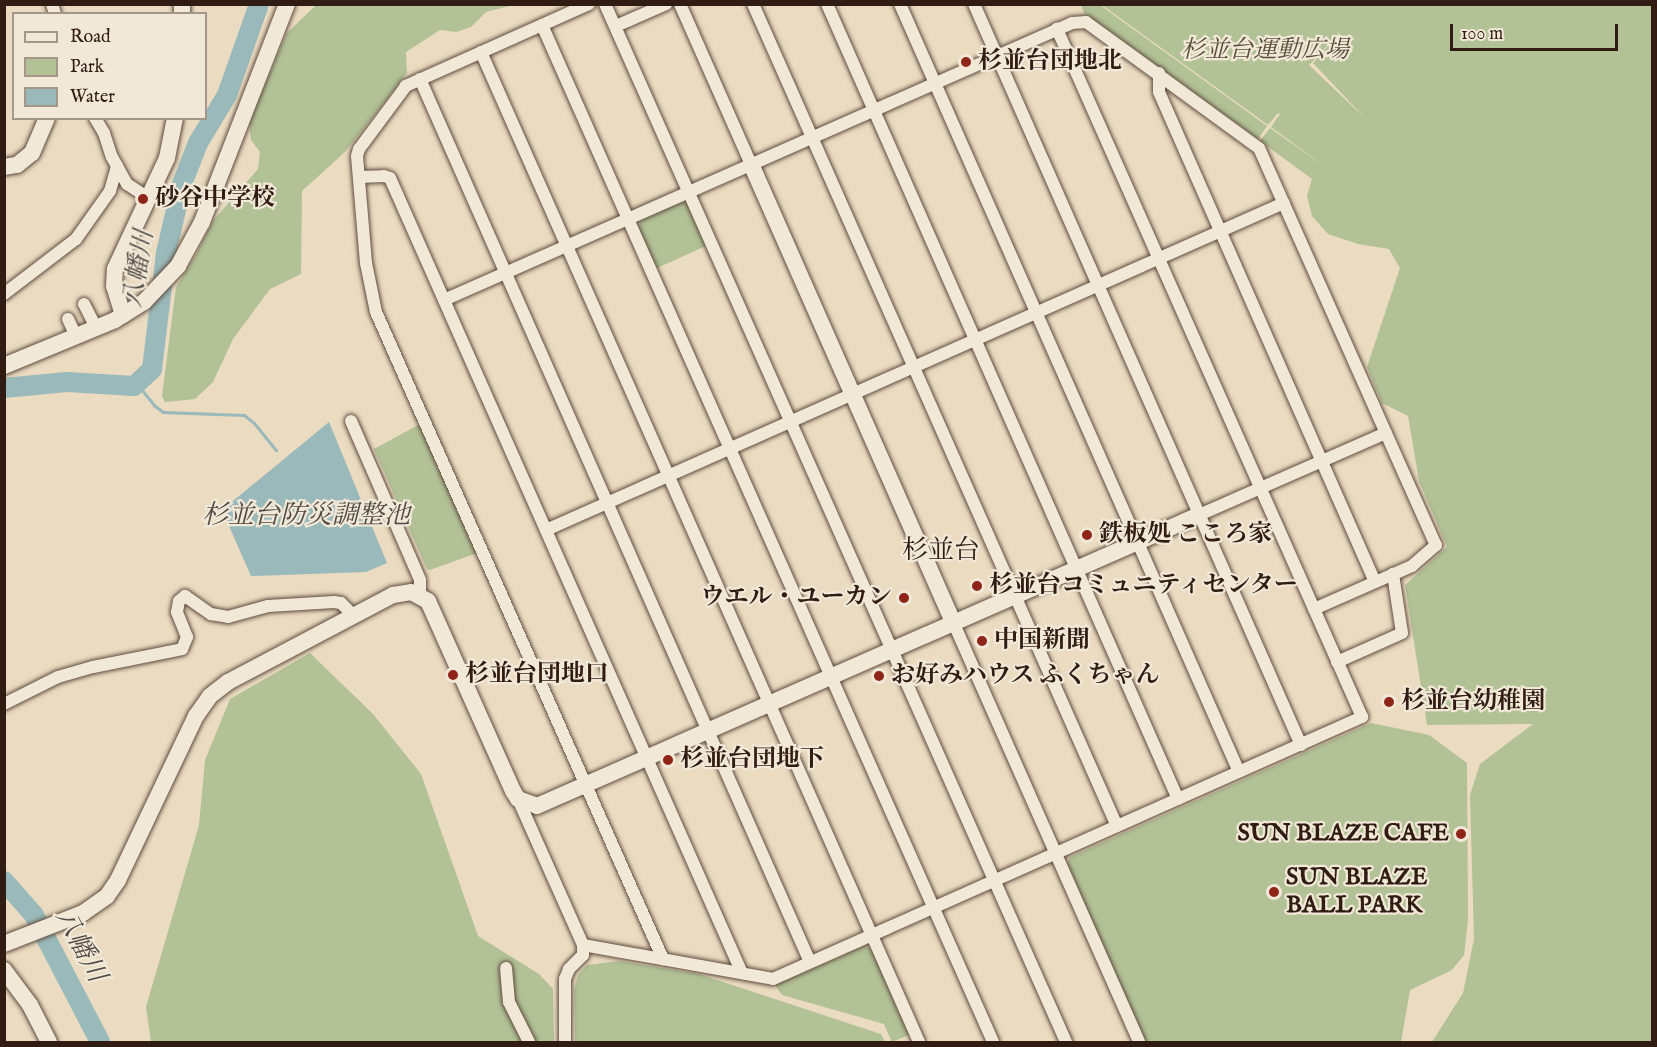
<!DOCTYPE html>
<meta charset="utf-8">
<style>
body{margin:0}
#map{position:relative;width:1657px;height:1047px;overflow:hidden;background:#eadbc1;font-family:"IM FELL English","Noto Serif JP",serif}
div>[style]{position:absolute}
.green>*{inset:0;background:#b2c196}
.water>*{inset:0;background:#9ab9ba}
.stream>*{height:3px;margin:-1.5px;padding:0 1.5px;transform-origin:1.5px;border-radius:1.5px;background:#9ab9ba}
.river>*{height:20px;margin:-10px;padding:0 10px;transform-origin:10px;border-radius:10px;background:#9ab9ba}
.roads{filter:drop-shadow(0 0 2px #5f4c3e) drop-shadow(0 0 2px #5f4c3e)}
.street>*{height:12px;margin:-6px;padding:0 6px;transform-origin:6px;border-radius:6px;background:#f1e8d7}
.secondary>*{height:16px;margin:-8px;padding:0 8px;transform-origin:8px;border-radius:8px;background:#f1e8d7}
.dots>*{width:16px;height:16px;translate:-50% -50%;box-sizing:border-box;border:3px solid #f1e8d7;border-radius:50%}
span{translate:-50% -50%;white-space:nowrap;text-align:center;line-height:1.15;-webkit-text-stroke:4.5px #f1e8d7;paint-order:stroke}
.park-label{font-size:24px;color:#584e3a;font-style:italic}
.poi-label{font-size:24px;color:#311c13;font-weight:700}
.left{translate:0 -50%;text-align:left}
.right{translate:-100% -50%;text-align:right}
.water-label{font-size:26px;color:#504b45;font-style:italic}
.neighbourhood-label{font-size:26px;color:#311c13}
.frame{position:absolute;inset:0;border:6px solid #311c13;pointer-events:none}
.legend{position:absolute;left:12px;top:12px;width:195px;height:108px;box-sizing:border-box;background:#f1e8d7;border:2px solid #a49689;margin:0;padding:8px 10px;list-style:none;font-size:18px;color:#311c13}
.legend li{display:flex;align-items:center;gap:12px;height:30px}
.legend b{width:30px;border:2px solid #a49689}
.scale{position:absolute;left:1450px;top:24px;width:168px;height:27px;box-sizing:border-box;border:3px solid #311c13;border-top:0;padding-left:8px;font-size:18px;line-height:21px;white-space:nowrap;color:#311c13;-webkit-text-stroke:4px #f1e8d7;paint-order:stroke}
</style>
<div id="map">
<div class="green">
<div style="clip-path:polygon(316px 5px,513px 5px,486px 12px,471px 27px,456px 32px,440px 30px,406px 52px,407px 73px,346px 151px,302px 191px,301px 274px,270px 289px,233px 339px,213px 382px,195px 399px,165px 402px,162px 396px,176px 287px,195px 257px,213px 221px,258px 169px,260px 152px,251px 140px,249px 121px,287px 33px)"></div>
<div style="clip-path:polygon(1081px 5px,1100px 5px,1267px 126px,1258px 139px,1084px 13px)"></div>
<div style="clip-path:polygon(evenodd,1102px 5px,1652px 5px,1652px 1042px,1432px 1042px,1463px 993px,1474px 939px,1470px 795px,1480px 764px,1533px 724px,1427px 725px,1405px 585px,1447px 547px,1419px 481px,1408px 416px,1382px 403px,1367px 367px,1400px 268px,1389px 249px,1358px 244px,1328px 234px,1312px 216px,1307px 196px,1312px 179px,1260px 141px,1270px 128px,1331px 171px,1271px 127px,1280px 114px,1278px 113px,1268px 125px,1102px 5px,1346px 25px,1313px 63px,1366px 119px,1309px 65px,1346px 25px)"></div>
<div style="clip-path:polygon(682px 202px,691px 206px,708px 245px,655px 269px,638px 229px,641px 220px)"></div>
<div style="clip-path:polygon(420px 424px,477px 553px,430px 570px,427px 569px,374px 449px)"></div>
<div style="clip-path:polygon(310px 653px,373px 714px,421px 774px,478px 936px,539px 974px,553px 989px,554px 1042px,151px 1042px,146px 1007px,199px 825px,205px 760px,230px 699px)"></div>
<div style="clip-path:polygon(1371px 723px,1429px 735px,1467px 763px,1468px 920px,1464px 955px,1452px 970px,1410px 990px,1401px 1042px,1146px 1042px,1067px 864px,1070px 857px)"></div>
<div style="clip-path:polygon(864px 946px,873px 950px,911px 1034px,892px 1042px,884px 1024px,782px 995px,774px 984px,778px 984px)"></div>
<div style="clip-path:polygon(619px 961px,699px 974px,881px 1034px,885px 1042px,575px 1042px,574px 990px,578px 975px,587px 965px)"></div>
</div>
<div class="water">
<div style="clip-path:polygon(329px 422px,387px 563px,366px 572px,251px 576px,222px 510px)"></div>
</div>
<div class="stream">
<div style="left:137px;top:384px;width:28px;rotate:51deg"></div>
<div style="left:155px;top:406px;width:10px;rotate:37deg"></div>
<div style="left:163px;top:412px;width:81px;rotate:2.1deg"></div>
<div style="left:244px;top:415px;width:13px;rotate:39deg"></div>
<div style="left:254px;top:423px;width:35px;rotate:51deg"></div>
</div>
<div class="river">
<div style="left:4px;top:388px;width:63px;rotate:-5.4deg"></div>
<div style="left:67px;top:382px;width:67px;rotate:3.4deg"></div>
<div style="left:134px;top:386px;width:25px;rotate:-43deg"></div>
<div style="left:152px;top:369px;width:117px;rotate:-83.1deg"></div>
<div style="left:166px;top:253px;width:71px;rotate:-76.9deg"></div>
<div style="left:182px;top:184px;width:44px;rotate:-68.7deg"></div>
<div style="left:198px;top:143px;width:56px;rotate:-58.9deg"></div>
<div style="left:227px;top:95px;width:96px;rotate:-70.6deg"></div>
<div style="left:4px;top:881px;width:45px;rotate:48.6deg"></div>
<div style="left:34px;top:915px;width:143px;rotate:62.5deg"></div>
</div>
<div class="roads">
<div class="street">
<div style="left:52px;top:4px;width:10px;rotate:73deg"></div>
<div style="left:589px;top:4px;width:201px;rotate:155.9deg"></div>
<div style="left:406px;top:86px;width:79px;rotate:126.7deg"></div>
<div style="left:359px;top:149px;width:7px;rotate:106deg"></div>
<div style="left:357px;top:156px;width:107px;rotate:85.2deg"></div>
<div style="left:366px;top:263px;width:50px;rotate:78.5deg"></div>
<div style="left:376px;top:312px;width:708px;rotate:66.08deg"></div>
<div style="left:605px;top:4px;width:1136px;rotate:66.05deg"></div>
<div style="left:680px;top:4px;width:175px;rotate:66.1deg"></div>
<div style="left:753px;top:4px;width:899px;rotate:66.12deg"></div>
<div style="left:827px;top:4px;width:869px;rotate:66.18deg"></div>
<div style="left:900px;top:4px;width:839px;rotate:66.18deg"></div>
<div style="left:974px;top:4px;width:810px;rotate:66.19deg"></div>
<div style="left:542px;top:25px;width:1113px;rotate:66.08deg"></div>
<div style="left:616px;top:26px;width:55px;rotate:-23.7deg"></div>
<div style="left:481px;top:52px;width:1083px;rotate:66.13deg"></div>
<div style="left:1159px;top:73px;width:19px;rotate:90deg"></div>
<div style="left:1159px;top:92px;width:535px;rotate:66.21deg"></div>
<div style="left:420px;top:79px;width:965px;rotate:66.17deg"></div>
<div style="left:95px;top:118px;width:17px;rotate:59deg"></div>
<div style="left:104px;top:133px;width:25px;rotate:72deg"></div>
<div style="left:112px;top:157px;width:31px;rotate:61deg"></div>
<div style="left:127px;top:184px;width:27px;rotate:33deg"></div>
<div style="left:359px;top:177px;width:25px;rotate:-2deg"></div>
<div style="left:384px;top:176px;width:6px;rotate:18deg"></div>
<div style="left:390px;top:178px;width:869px;rotate:66.12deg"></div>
<div style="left:4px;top:294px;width:91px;rotate:-37.4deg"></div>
<div style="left:76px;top:239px;width:59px;rotate:-54.7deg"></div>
<div style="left:110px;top:191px;width:26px;rotate:-74deg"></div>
<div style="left:444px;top:300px;width:686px;rotate:-23.8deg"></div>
<div style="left:1072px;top:23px;width:14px;rotate:-4deg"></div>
<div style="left:1086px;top:22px;width:214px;rotate:36.1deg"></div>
<div style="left:1259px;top:148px;width:435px;rotate:66deg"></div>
<div style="left:1436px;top:545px;width:32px;rotate:139deg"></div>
<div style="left:1412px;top:566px;width:107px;rotate:156.3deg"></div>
<div style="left:84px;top:304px;width:27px;rotate:63deg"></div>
<div style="left:68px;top:319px;width:19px;rotate:65deg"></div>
<div style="left:351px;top:421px;width:173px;rotate:66.5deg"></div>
<div style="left:420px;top:580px;width:15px;rotate:90deg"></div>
<div style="left:1199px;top:515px;width:204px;rotate:-23.7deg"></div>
<div style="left:546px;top:530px;width:807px;rotate:-23.9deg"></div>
<div style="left:954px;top:624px;width:457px;rotate:66.1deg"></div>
<div style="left:1337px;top:662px;width:71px;rotate:-24deg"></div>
<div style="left:1402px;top:633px;width:60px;rotate:-98.7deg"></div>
<div style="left:4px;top:704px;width:60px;rotate:-26.6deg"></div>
<div style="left:58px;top:677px;width:36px;rotate:-16deg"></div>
<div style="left:93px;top:667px;width:91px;rotate:-11.4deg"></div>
<div style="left:182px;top:649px;width:13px;rotate:-67deg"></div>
<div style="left:187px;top:637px;width:27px;rotate:-112deg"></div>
<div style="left:177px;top:612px;width:11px;rotate:-80deg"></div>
<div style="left:179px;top:601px;width:8px;rotate:-40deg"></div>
<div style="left:185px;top:596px;width:32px;rotate:35deg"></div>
<div style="left:211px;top:614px;width:17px;rotate:10deg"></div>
<div style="left:228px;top:617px;width:41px;rotate:-15.4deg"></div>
<div style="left:268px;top:606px;width:66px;rotate:-3.5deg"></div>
<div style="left:334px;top:602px;width:7px;rotate:8deg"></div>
<div style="left:341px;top:603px;width:18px;rotate:45deg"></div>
<div style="left:518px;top:799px;width:160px;rotate:66deg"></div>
<div style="left:583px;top:945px;width:193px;rotate:10.1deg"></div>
<div style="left:773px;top:979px;width:645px;rotate:-23.98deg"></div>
<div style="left:1362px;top:717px;width:753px;rotate:-113.91deg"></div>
<div style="left:506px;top:968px;width:34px;rotate:85deg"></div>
<div style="left:509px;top:1002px;width:45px;rotate:63.4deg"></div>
<div style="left:565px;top:1042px;width:63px;rotate:-90deg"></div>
<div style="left:565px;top:979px;width:11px;rotate:-68deg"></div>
<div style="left:569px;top:969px;width:20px;rotate:-45deg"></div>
<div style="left:583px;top:955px;width:10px;rotate:-90deg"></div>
</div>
<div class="secondary">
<div style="left:182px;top:14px;width:10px;rotate:-90deg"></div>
<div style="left:751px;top:164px;width:503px;rotate:66.19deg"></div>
<div style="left:4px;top:167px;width:13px;rotate:-9deg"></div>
<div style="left:17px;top:165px;width:19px;rotate:-39deg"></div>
<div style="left:32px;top:153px;width:38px;rotate:-67deg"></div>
<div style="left:123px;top:315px;width:30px;rotate:-107deg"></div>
<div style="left:114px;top:286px;width:17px;rotate:-87deg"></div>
<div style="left:115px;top:269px;width:123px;rotate:-64.9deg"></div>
<div style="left:167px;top:158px;width:41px;rotate:-78.7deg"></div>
<div style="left:4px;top:366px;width:120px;rotate:-22.5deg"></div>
<div style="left:115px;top:320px;width:34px;rotate:-32deg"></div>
<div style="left:144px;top:302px;width:50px;rotate:-46.6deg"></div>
<div style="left:178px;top:266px;width:50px;rotate:-61.4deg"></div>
<div style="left:202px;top:222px;width:234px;rotate:-68.7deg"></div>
<div style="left:4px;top:944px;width:85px;rotate:-21.4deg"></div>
<div style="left:83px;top:913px;width:29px;rotate:-35deg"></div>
<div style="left:107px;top:896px;width:19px;rotate:-55deg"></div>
<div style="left:118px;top:880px;width:182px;rotate:-64.6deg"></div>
<div style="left:196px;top:716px;width:24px;rotate:-55deg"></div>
<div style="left:210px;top:696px;width:23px;rotate:-38deg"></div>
<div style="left:228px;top:682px;width:187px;rotate:-27.8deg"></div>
<div style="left:393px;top:595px;width:18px;rotate:-9deg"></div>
<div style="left:411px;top:592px;width:19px;rotate:28deg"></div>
<div style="left:428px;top:601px;width:208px;rotate:65.9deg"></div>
<div style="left:513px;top:791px;width:9px;rotate:58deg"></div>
<div style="left:518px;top:799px;width:20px;rotate:20deg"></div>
<div style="left:537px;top:806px;width:723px;rotate:-23.73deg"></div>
<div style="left:4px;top:970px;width:44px;rotate:53.4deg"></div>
<div style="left:30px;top:1005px;width:42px;rotate:62.8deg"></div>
</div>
</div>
<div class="dots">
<div style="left:966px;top:62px;background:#8f2418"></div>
<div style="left:143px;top:199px;background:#8f2418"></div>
<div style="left:1087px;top:535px;background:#8f2418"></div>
<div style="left:977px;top:586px;background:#8f2418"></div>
<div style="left:904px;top:598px;background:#8f2418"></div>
<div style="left:982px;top:641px;background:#8f2418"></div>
<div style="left:453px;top:675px;background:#8f2418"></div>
<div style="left:879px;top:676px;background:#8f2418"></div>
<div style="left:1389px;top:702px;background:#8f2418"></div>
<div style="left:668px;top:760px;background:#8f2418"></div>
<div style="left:1461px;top:834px;background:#8f2418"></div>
<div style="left:1274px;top:892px;background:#8f2418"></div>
</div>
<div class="park-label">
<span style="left:1265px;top:51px">杉並台運動広場</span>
</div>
<div class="poi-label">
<span class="left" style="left:978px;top:62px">杉並台団地北</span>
<span class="left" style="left:155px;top:199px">砂谷中学校</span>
<span class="left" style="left:1099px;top:535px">鉄板処 こころ家</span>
<span class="left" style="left:989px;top:586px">杉並台コミュニティセンター</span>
<span class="right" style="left:892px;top:598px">ウエル・ユーカン</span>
<span class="left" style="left:994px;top:641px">中国新聞</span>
<span class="left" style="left:465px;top:675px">杉並台団地口</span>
<span class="left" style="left:891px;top:676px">お好みハウス ふくちゃん</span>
<span class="left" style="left:1401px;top:702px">杉並台幼稚園</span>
<span class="left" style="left:680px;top:760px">杉並台団地下</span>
<span class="right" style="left:1449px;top:834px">SUN BLAZE CAFE</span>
<span class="left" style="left:1286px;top:892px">SUN BLAZE<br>BALL PARK</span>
</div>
<div class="water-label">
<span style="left:139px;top:269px;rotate:-81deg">八幡川</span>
<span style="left:306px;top:516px">杉並台防災調整池</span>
<span style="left:80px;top:946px;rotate:62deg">八幡川</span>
</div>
<div class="neighbourhood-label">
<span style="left:941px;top:551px">杉並台</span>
</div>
<div class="frame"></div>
<ul class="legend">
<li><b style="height:8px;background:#f1e8d7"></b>Road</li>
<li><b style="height:16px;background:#b2c196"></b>Park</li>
<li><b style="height:16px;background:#9ab9ba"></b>Water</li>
</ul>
<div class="scale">100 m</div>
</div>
